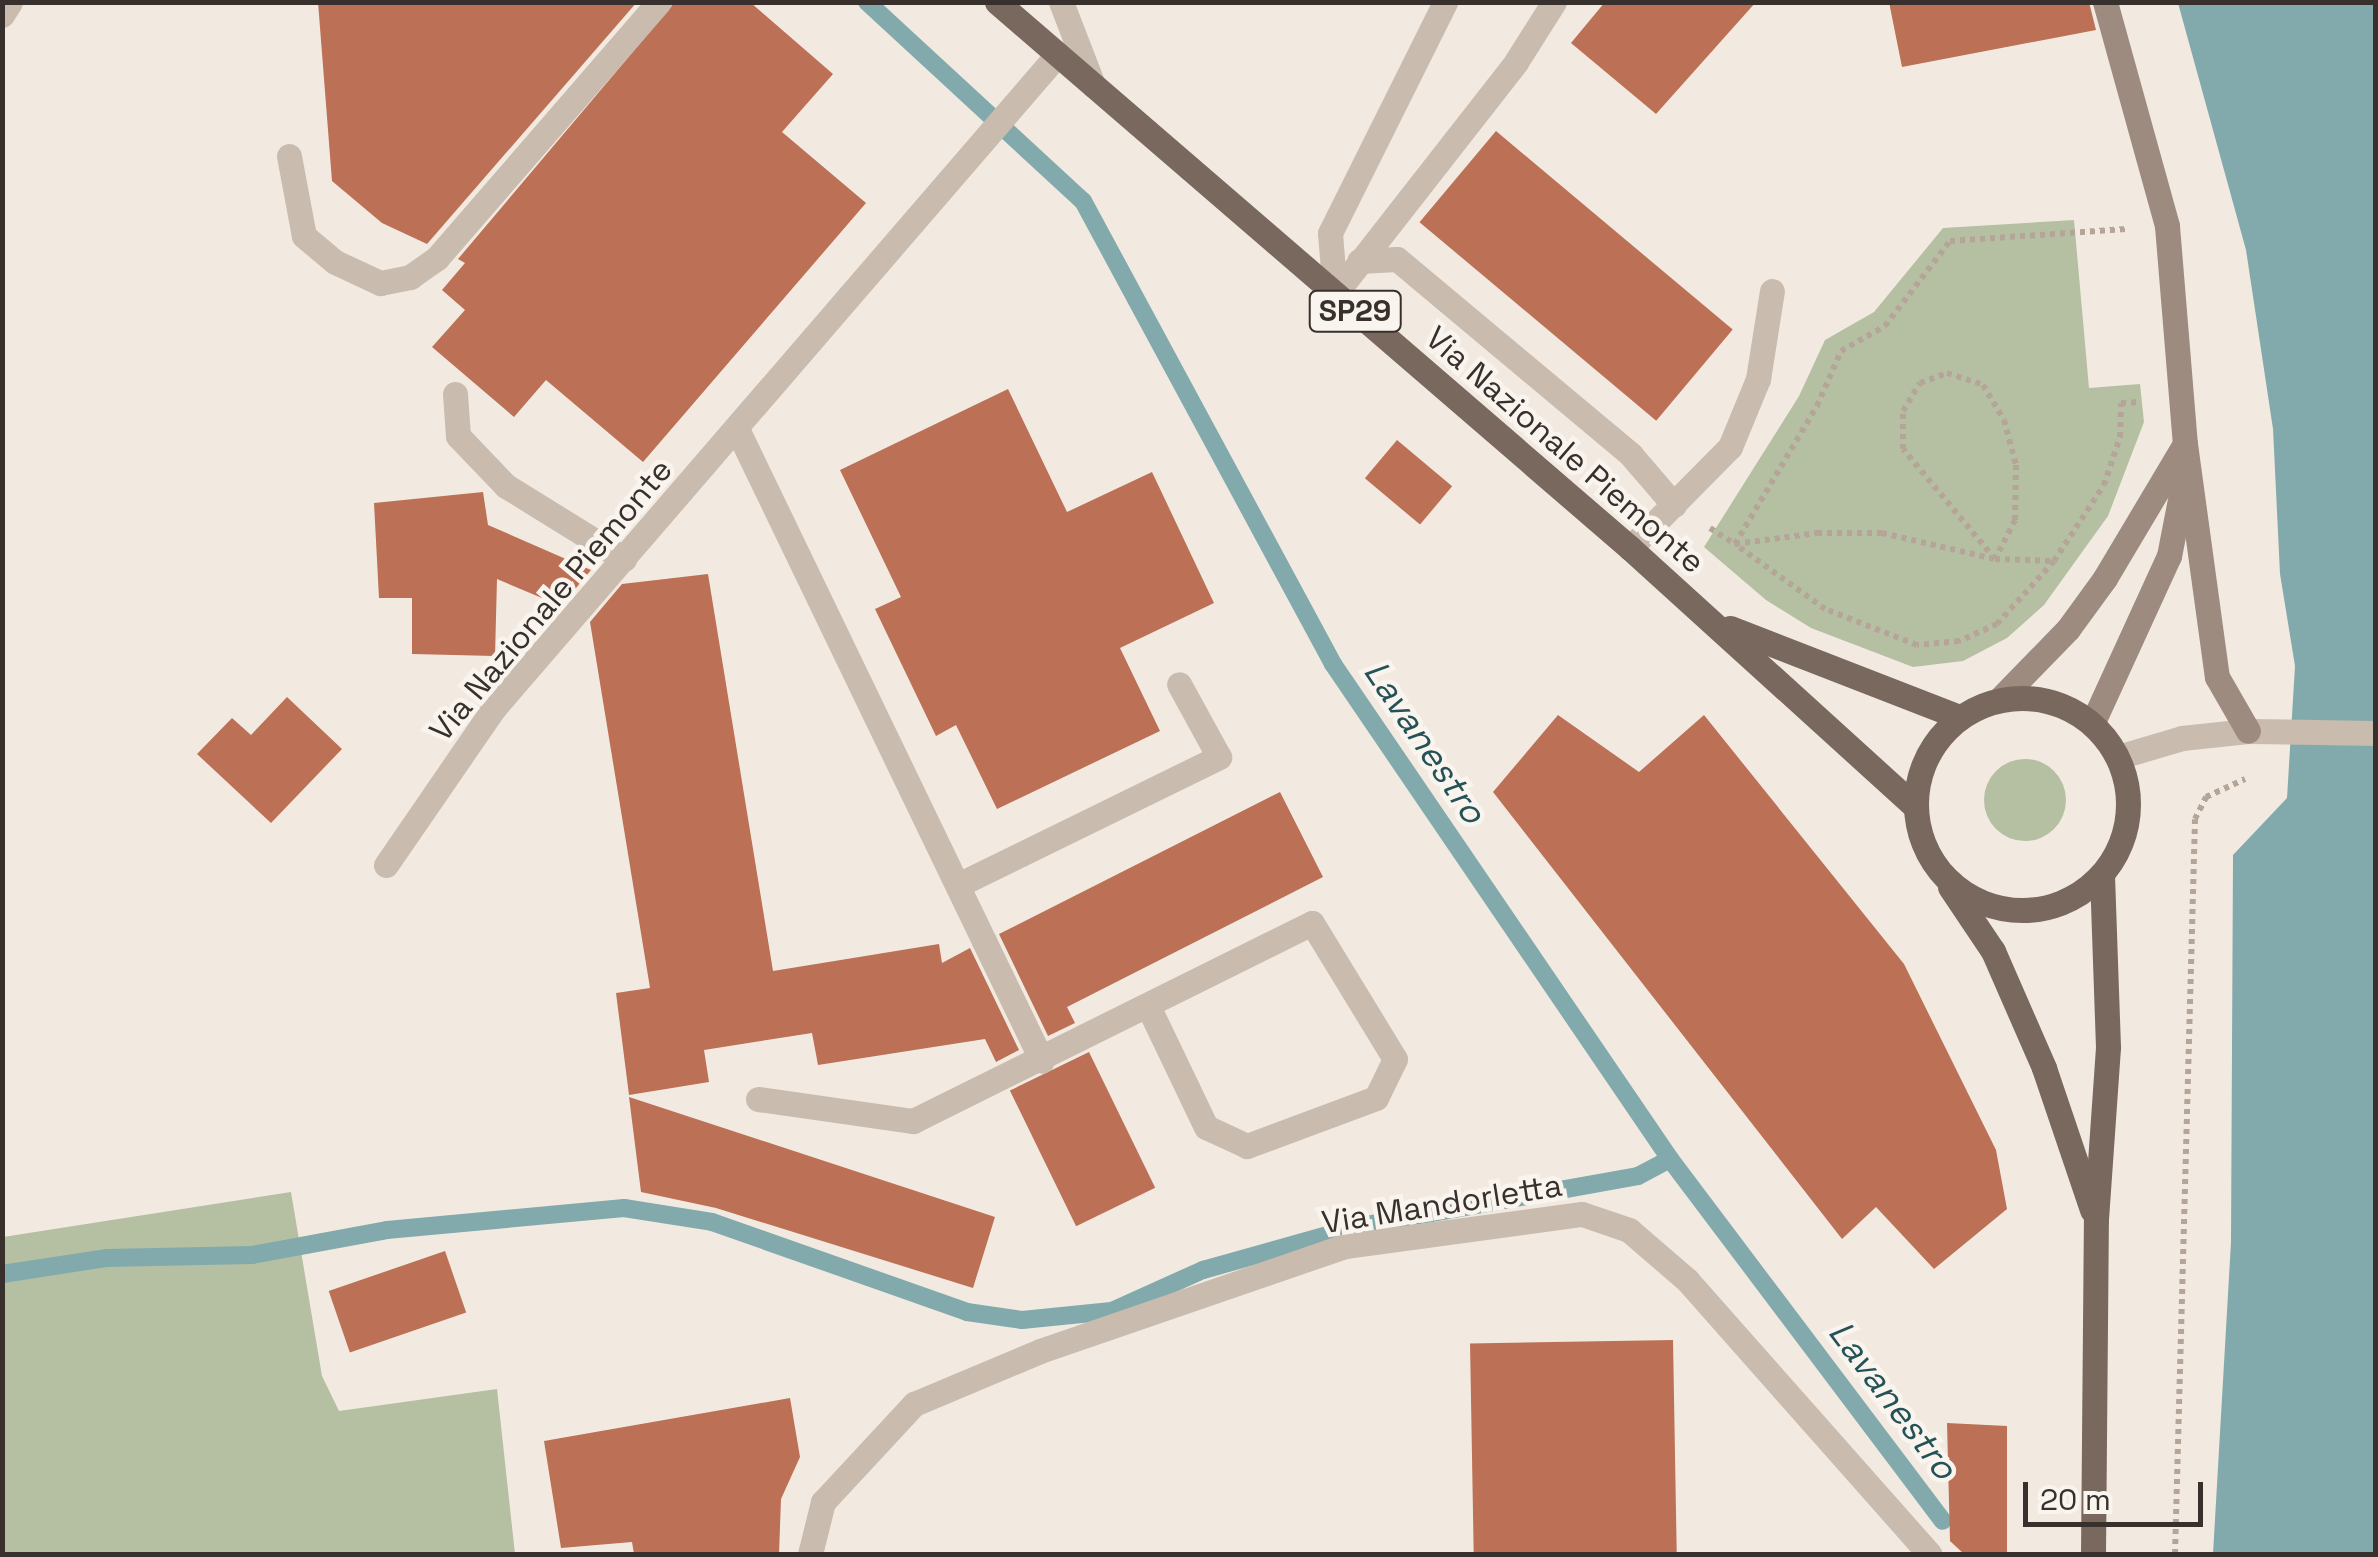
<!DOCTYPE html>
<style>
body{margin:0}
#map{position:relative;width:2378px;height:1557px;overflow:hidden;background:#f2eae1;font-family:"Space Grotesk",sans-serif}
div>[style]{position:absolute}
.green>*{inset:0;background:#b5c0a2}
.round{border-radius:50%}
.water>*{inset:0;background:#82aaac}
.stream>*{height:18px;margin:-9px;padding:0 9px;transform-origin:9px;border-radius:9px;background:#82aaac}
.building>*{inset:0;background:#bc7055;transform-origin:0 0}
.path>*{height:6px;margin-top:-3px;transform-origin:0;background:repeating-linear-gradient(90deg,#b5a598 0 5px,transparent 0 10px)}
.service>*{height:25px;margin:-12.5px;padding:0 12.5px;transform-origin:12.5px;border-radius:12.5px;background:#c9bbae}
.minor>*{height:25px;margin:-12.5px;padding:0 12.5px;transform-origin:12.5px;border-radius:12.5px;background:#c9bbae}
.tertiary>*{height:25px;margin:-12.5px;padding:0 12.5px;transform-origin:12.5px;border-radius:12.5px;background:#c9bbae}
.secondary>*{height:25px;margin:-12.5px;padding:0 12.5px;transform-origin:12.5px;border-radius:12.5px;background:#9d8b7f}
.primary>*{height:25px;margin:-12.5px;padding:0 12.5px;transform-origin:12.5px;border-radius:12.5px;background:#79685e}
.primary>.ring{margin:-12.5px;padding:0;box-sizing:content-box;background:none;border:25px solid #79685e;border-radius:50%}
span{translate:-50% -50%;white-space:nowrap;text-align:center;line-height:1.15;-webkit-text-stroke:9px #f9f4ee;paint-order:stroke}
.shield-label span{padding:2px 8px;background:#f9f4ee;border:2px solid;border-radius:8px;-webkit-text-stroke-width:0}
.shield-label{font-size:30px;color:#38302c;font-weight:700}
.street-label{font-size:32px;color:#38302c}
.water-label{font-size:35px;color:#245257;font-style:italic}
.frame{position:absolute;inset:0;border:5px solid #38302c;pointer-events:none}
.scale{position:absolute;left:2023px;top:1482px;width:180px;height:45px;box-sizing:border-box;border:5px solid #38302c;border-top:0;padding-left:12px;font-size:30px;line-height:35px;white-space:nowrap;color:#38302c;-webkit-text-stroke:8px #f9f4ee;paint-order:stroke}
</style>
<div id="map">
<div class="green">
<div style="clip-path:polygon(2074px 220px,2089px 388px,2140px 384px,2144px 422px,2108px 516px,2044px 605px,2007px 638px,1963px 661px,1913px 667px,1811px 628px,1766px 600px,1704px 547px,1799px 396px,1825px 340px,1874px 312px,1943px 228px)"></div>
<div class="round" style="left:1984px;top:759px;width:82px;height:82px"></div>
<div style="clip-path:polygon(291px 1192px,322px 1376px,339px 1411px,497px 1389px,515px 1554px,3px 1554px,3px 1237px)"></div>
</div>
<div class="water">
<div style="clip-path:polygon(2178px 3px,2375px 3px,2375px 1554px,2213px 1554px,2231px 1242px,2233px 855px,2287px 798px,2295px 666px,2280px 574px,2273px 429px,2246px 250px)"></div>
</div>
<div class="stream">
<div style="left:867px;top:2px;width:294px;rotate:42.7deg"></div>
<div style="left:1083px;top:201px;width:526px;rotate:61.63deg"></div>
<div style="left:1333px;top:664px;width:599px;rotate:55.75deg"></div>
<div style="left:1670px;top:1159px;width:453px;rotate:53deg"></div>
<div style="left:2px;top:1274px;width:105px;rotate:-8.7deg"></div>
<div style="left:106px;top:1258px;width:146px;rotate:-1.2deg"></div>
<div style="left:252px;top:1255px;width:137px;rotate:-10.5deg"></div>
<div style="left:387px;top:1230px;width:238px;rotate:-5.3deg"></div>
<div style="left:624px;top:1208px;width:89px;rotate:9deg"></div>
<div style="left:712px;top:1222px;width:270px;rotate:19.4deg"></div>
<div style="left:967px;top:1312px;width:56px;rotate:8.3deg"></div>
<div style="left:1022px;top:1320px;width:90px;rotate:-5.7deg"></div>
<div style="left:1112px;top:1311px;width:100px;rotate:-24.3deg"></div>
<div style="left:1203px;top:1270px;width:163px;rotate:-15.7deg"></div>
<div style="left:1360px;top:1226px;width:282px;rotate:-10.2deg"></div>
<div style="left:1638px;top:1176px;width:36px;rotate:-28deg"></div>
</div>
<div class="building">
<div style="clip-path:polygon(318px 2px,637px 2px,427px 244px,382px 223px,332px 181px)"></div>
<div style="clip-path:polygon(675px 2px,750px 2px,833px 74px,782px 132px,866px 203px,643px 462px,546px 380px,514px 417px,432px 347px,465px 310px,442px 290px,465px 263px,458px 259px)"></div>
<div style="clip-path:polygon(1605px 2px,1756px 2px,1656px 114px,1571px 43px)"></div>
<div style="clip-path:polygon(1889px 2px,2089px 2px,2096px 30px,1902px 67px)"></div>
<div style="left:1496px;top:131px;width:309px;height:119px;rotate:40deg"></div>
<div style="clip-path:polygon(1008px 389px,1067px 512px,1152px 472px,1214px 603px,1120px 648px,1160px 731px,997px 809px,956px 725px,936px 736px,875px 609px,901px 597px,840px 470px)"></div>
<div style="left:1397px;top:440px;width:72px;height:50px;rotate:40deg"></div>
<div style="clip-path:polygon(483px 492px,488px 525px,591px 570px,561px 606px,497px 579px,495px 656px,412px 654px,412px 598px,379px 598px,374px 503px)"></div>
<div style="clip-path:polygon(708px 574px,773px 971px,939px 944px,942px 963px,970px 948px,1019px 1050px,996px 1062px,985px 1039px,818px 1065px,812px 1033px,704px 1050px,709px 1082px,629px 1095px,616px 993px,650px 988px,590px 622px,622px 584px)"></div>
<div style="clip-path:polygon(287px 697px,342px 749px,271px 823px,197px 754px,232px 718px,251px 735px)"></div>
<div style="clip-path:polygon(1558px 715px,1639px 772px,1704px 715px,1904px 964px,1996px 1150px,2007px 1209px,1934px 1269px,1876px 1207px,1842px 1239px,1493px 792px)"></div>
<div style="clip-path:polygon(1280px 792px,1323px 877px,1067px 1007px,1075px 1023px,1048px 1036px,999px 934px)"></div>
<div style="left:1089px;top:1052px;width:151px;height:88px;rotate:64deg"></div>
<div style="clip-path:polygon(629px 1097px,995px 1217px,973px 1288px,716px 1208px,641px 1192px)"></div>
<div style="left:445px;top:1251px;width:65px;height:123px;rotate:71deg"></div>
<div style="left:1673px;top:1340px;width:214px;height:203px;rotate:89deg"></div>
<div style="clip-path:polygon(790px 1398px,800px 1457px,781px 1499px,779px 1554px,634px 1554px,632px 1542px,561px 1548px,544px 1441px)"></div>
<div style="clip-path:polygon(1947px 1423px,2007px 1426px,2007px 1554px,1964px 1554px,1950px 1541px)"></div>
</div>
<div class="path">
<div style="left:1947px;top:373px;width:38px;rotate:18deg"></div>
<div style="left:1983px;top:385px;width:41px;rotate:59deg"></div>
<div style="left:2004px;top:420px;width:47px;rotate:75.1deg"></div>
<div style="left:2016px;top:465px;width:55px;rotate:91deg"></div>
<div style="left:2015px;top:520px;width:44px;rotate:117.1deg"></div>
<div style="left:1995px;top:559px;width:143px;rotate:-129.9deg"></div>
<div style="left:1903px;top:449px;width:38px;rotate:-90deg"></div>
<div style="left:1903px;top:411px;width:33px;rotate:-59deg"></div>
<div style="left:1920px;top:383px;width:29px;rotate:-20deg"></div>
<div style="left:1710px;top:528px;width:30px;rotate:33deg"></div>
<div style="left:1735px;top:544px;width:83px;rotate:-7.6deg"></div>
<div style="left:1817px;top:533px;width:65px"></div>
<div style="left:1882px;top:533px;width:116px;rotate:13deg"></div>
<div style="left:1995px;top:559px;width:59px;rotate:1.9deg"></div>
<div style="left:2054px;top:561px;width:91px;rotate:-56.7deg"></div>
<div style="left:2104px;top:485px;width:51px;rotate:-71.6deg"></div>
<div style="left:2120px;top:437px;width:34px;rotate:-88deg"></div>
<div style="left:2121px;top:403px;width:19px;rotate:-3deg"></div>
<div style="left:2054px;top:561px;width:85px;rotate:132.1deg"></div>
<div style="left:1997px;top:624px;width:42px;rotate:155.9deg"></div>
<div style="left:1959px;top:641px;width:42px;rotate:174.6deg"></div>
<div style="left:1917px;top:645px;width:99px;rotate:-158.6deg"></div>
<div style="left:1825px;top:609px;width:111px;rotate:-144.2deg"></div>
<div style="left:1735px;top:544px;width:161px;rotate:-59.3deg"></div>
<div style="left:1817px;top:406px;width:60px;rotate:-66.4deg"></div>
<div style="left:1841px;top:351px;width:51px;rotate:-29.6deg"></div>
<div style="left:1885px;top:326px;width:107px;rotate:-52.6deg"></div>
<div style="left:1950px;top:241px;width:176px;rotate:-3.9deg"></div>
<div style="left:2175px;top:1554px;width:735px;rotate:-88.44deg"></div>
<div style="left:2195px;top:819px;width:25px;rotate:-63deg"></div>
<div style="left:2206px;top:797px;width:43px;rotate:-24.8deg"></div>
</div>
<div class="service">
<div style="left:1061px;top:2px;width:89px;rotate:68.9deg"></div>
<div style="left:289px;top:156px;width:81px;rotate:79.4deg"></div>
<div style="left:304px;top:236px;width:40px;rotate:40deg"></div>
<div style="left:335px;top:262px;width:50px;rotate:25deg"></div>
<div style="left:380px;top:283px;width:31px;rotate:-11deg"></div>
<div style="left:410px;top:277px;width:33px;rotate:-35deg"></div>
<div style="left:437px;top:258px;width:339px;rotate:-49.1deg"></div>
<div style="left:1359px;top:261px;width:38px;rotate:-3deg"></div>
<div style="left:1397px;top:259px;width:305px;rotate:39.9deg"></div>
<div style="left:1631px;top:455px;width:66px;rotate:49.3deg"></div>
<div style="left:1335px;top:294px;width:294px;rotate:-52deg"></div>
<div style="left:1516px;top:62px;width:71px;rotate:-57.7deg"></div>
<div style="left:1335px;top:294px;width:61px;rotate:-94.7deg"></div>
<div style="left:1330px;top:233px;width:258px;rotate:-63.5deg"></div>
<div style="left:455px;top:394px;width:42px;rotate:85.9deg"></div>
<div style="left:458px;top:436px;width:69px;rotate:46.2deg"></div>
<div style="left:506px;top:486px;width:139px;rotate:31.7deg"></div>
<div style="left:1630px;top:548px;width:142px;rotate:-45.3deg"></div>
<div style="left:1730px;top:447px;width:74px;rotate:-67.6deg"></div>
<div style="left:1758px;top:379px;width:89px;rotate:-81deg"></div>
<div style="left:958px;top:885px;width:291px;rotate:-26.1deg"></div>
<div style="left:1219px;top:757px;width:83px;rotate:-118.7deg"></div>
<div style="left:984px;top:941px;width:133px;rotate:64.2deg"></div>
<div style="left:758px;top:1099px;width:157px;rotate:8.1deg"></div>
<div style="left:913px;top:1121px;width:445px;rotate:-26.4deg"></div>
<div style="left:1312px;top:923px;width:159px;rotate:58.6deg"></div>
<div style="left:1395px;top:1059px;width:43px;rotate:116deg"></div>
<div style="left:1376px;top:1098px;width:138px;rotate:159.6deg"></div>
<div style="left:1247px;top:1146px;width:45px;rotate:-155.1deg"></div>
<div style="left:1206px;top:1127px;width:134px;rotate:-115.6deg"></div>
<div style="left:810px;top:1554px;width:54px;rotate:-76deg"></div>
<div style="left:823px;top:1502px;width:134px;rotate:-47.1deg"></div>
<div style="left:914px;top:1404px;width:137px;rotate:-22.8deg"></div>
<div style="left:1040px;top:1351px;width:323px;rotate:-19deg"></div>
<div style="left:1345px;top:1246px;width:239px;rotate:-7.7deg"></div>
<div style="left:1582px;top:1214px;width:50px;rotate:18.8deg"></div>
<div style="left:1629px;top:1230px;width:77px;rotate:40.8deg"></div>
<div style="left:1687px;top:1280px;width:366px;rotate:48.5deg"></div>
</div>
<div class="minor">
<div style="left:2px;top:15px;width:15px;rotate:-58deg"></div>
<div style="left:738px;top:431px;width:566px;rotate:64.25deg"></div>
<div style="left:386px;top:865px;width:191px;rotate:-55.5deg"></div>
<div style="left:494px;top:708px;width:864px;rotate:-49.23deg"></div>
</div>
<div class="tertiary">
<div style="left:2118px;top:757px;width:67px;rotate:-16.5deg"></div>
<div style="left:2182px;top:738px;width:66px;rotate:-6.1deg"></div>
<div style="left:2248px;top:731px;width:128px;rotate:0.9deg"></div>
</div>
<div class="secondary">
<div style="left:2105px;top:2px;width:232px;rotate:74.5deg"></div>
<div style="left:2167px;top:226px;width:219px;rotate:85.3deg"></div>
<div style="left:2185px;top:444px;width:235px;rotate:82.2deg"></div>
<div style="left:2217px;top:677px;width:62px;rotate:60.1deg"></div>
<div style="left:1999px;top:700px;width:99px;rotate:-45.8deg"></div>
<div style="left:2068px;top:629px;width:63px;rotate:-54deg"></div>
<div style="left:2105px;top:578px;width:156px;rotate:-59.2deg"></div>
<div style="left:2092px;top:724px;width:185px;rotate:-65.4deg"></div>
<div style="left:2169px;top:556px;width:73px;rotate:-79deg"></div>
</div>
<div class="primary">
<div style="left:997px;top:2px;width:836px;rotate:40.78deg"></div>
<div style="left:1630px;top:548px;width:384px;rotate:42.2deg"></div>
<div style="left:1730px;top:628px;width:247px;rotate:21.2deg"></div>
<div class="ring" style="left:1916px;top:698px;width:187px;height:187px"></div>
<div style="left:1950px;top:887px;width:77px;rotate:56.1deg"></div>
<div style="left:1993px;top:951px;width:128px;rotate:66.4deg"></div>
<div style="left:2044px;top:1068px;width:150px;rotate:71.3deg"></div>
<div style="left:2093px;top:1554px;width:335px;rotate:-89.5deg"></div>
<div style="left:2096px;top:1219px;width:172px;rotate:-86deg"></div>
<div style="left:2108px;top:1047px;width:170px;rotate:-92deg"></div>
</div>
<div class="shield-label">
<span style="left:1355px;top:311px">SP29</span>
</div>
<div class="street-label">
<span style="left:1565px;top:450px;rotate:41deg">Via Nazionale Piemonte</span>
<span style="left:551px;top:600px;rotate:-50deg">Via Nazionale Piemonte</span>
<span style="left:1442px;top:1204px;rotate:-9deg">Via Mandorletta</span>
</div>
<div class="water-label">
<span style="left:1425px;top:742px;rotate:56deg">Lavanestro</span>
<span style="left:1893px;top:1400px;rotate:53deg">Lavanestro</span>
</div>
<div class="frame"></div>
<div class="scale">20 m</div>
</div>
